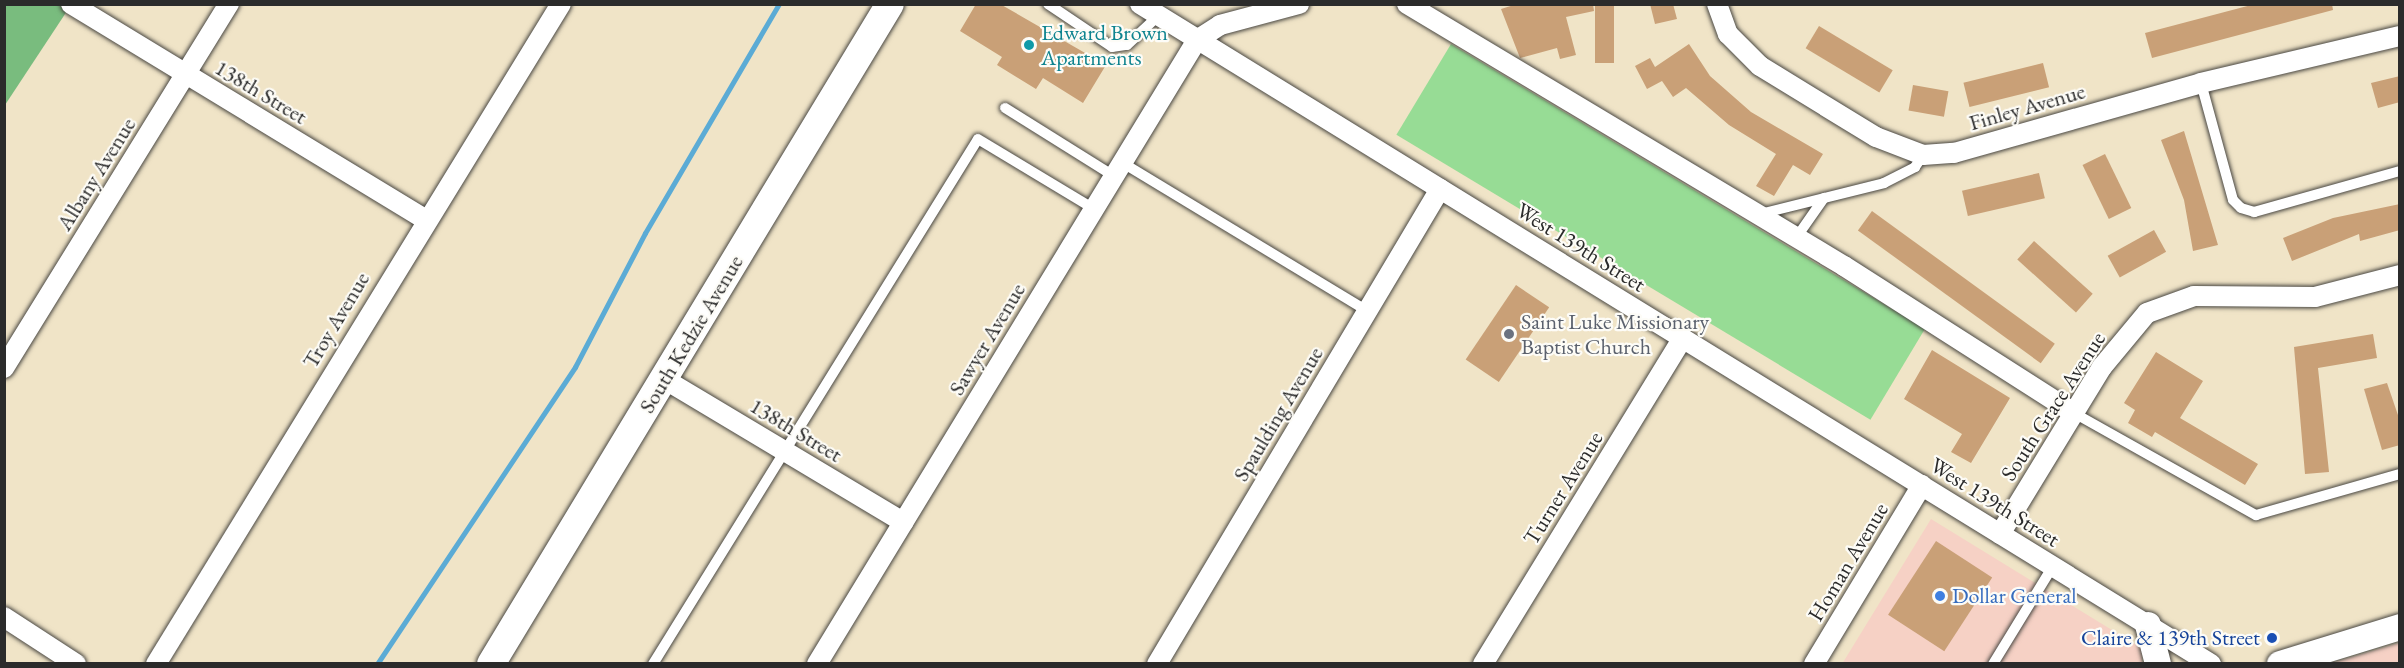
<!DOCTYPE html>
<style>
body{margin:0}
#map{position:relative;width:2404px;height:668px;overflow:hidden;background:#f0e4c7;font-family:"EB Garamond",serif}
div>[style]{position:absolute}
.built>*{inset:0;background:#f6d1c5}
.green>*{inset:0;background:#97dc95;transform-origin:0 0}
.forest>*{inset:0;background:#79bc7e}
.stream>*{height:5px;margin:-2.5px;padding:0 2.5px;transform-origin:2.5px;border-radius:2.5px;background:#5babd5}
.building>*{inset:0;background:#c9a077;transform-origin:0 0}
.roads{filter:drop-shadow(0 0 2px #494742) drop-shadow(0 0 2px #494742)}
.service>*{height:10px;margin:-5px;padding:0 5px;transform-origin:5px;border-radius:5px;background:#fff}
.minor>*{height:20px;margin:-10px;padding:0 10px;transform-origin:10px;border-radius:10px;background:#fff}
.tertiary>*{height:26px;margin:-13px;padding:0 13px;transform-origin:13px;border-radius:13px;background:#fff}
.secondary>*{height:28px;margin:-14px;padding:0 14px;transform-origin:14px;border-radius:14px;background:#fff}
.dots>*{width:16px;height:16px;translate:-50% -50%;box-sizing:border-box;border:3px solid #fdfcf7;border-radius:50%}
span{translate:-50% -50%;white-space:nowrap;text-align:center;line-height:1.15;-webkit-text-stroke:4.5px #fdfcf7;paint-order:stroke}
.culture-label{font-size:22px;color:#0d838f}
.left{translate:0 -50%;text-align:left}
.street-label{font-size:22px;color:#2b2b2b}
.worship-label{font-size:22px;color:#5b616d}
.shop-label{font-size:22px;color:#366cbe}
.transit-label{font-size:22px;color:#164399}
.right{translate:-100% -50%;text-align:right}
.frame{position:absolute;inset:0;border:6px solid #2b2b2b;pointer-events:none}
</style>
<div id="map">
<div class="built">
<div style="clip-path:polygon(1931px 519px,2143px 649px,2142px 663px,1842px 664px)"></div>
<div style="clip-path:polygon(2399px 643px,2399px 663px,2332px 663px)"></div>
</div>
<div class="green">
<div style="left:1451px;top:44px;width:553px;height:106px;rotate:31deg"></div>
</div>
<div class="forest">
<div style="clip-path:polygon(5px 5px,71px 5px,5px 105px)"></div>
</div>
<div class="stream">
<div style="left:4px;top:663px;width:1px;rotate:45deg"></div>
<div style="left:377px;top:664px;width:357px;rotate:-56.3deg"></div>
<div style="left:575px;top:367px;width:151px;rotate:-62.4deg"></div>
<div style="left:645px;top:233px;width:265px;rotate:-59.7deg"></div>
</div>
<div class="building">
<div style="clip-path:polygon(976px 4px,1000px 4px,1106px 65px,1083px 103px,1043px 78px,1036px 89px,997px 65px,1002px 57px,960px 31px)"></div>
<div style="clip-path:polygon(1517px 4px,1593px 4px,1594px 11px,1566px 17px,1576px 55px,1560px 59px,1557px 48px,1520px 58px,1501px 9px)"></div>
<div style="left:1595px;top:4px;width:19px;height:59px"></div>
<div style="clip-path:polygon(1650px 4px,1673px 4px,1677px 19px,1655px 24px)"></div>
<div style="clip-path:polygon(2255px 4px,2332px 4px,2333px 10px,2152px 58px,2145px 33px)"></div>
<div style="left:1819px;top:26px;width:86px;height:26px;rotate:31deg"></div>
<div style="clip-path:polygon(1689px 44px,1710px 76px,1751px 112px,1823px 154px,1810px 175px,1793px 165px,1774px 196px,1756px 186px,1776px 154px,1729px 125px,1686px 88px,1673px 97px,1662px 81px,1647px 89px,1635px 66px,1650px 58px,1655px 67px)"></div>
<div style="left:2043px;top:63px;width:25px;height:82px;rotate:76deg"></div>
<div style="clip-path:polygon(2400px 76px,2400px 102px,2378px 108px,2371px 83px)"></div>
<div style="left:1913px;top:85px;width:36px;height:26px;rotate:10deg"></div>
<div style="clip-path:polygon(2184px 131px,2218px 245px,2193px 251px,2184px 200px,2161px 140px)"></div>
<div style="left:2105px;top:154px;width:60px;height:25px;rotate:64deg"></div>
<div style="left:2039px;top:173px;width:26px;height:79px;rotate:77deg"></div>
<div style="clip-path:polygon(2400px 204px,2400px 230px,2360px 241px,2359px 234px,2292px 261px,2283px 238px,2333px 218px)"></div>
<div style="left:1872px;top:211px;width:226px;height:24px;rotate:36deg"></div>
<div style="left:2154px;top:230px;width:25px;height:53px;rotate:61deg"></div>
<div style="left:2034px;top:241px;width:79px;height:25px;rotate:42deg"></div>
<div style="left:1516px;top:285px;width:40px;height:90px;rotate:34deg"></div>
<div style="clip-path:polygon(2373px 334px,2377px 358px,2318px 368px,2329px 472px,2305px 474px,2294px 347px)"></div>
<div style="clip-path:polygon(1932px 350px,2010px 398px,1971px 463px,1951px 452px,1962px 434px,1904px 399px)"></div>
<div style="clip-path:polygon(2156px 352px,2203px 381px,2180px 418px,2258px 464px,2245px 485px,2155px 432px,2152px 437px,2128px 423px,2135px 410px,2124px 403px)"></div>
<div style="clip-path:polygon(2387px 383px,2400px 421px,2400px 445px,2382px 450px,2364px 389px)"></div>
<div style="left:1936px;top:541px;width:67px;height:88px;rotate:33deg"></div>
</div>
<div class="roads">
<div class="service">
<div style="left:1048px;top:4px;width:77px;rotate:33.9deg"></div>
<div style="left:1112px;top:47px;width:15px;rotate:-8deg"></div>
<div style="left:1127px;top:45px;width:42px;rotate:-43.1deg"></div>
<div style="left:2201px;top:83px;width:121px;rotate:74.7deg"></div>
<div style="left:2233px;top:200px;width:11px;rotate:45deg"></div>
<div style="left:2241px;top:208px;width:14px;rotate:17deg"></div>
<div style="left:2254px;top:212px;width:152px;rotate:-15.7deg"></div>
<div style="left:1005px;top:108px;width:128px;rotate:32deg"></div>
<div style="left:1123px;top:163px;width:285px;rotate:31.2deg"></div>
<div style="left:1760px;top:214px;width:128px;rotate:-14deg"></div>
<div style="left:1884px;top:183px;width:35px;rotate:-27deg"></div>
<div style="left:1915px;top:167px;width:14px;rotate:-56deg"></div>
<div style="left:1796px;top:238px;width:49px;rotate:-55deg"></div>
<div style="left:2074px;top:413px;width:209px;rotate:29.3deg"></div>
<div style="left:2256px;top:515px;width:150px;rotate:-15.9deg"></div>
<div style="left:653px;top:664px;width:617px;rotate:-58.24deg"></div>
<div style="left:978px;top:139px;width:135px;rotate:31.1deg"></div>
<div style="left:1993px;top:664px;width:115px;rotate:-58.5deg"></div>
</div>
<div class="minor">
<div style="left:71px;top:4px;width:416px;rotate:31.3deg"></div>
<div style="left:1140px;top:4px;width:1258px;rotate:31.64deg"></div>
<div style="left:1407px;top:4px;width:510px;rotate:30.94deg"></div>
<div style="left:1844px;top:266px;width:273px;rotate:32.6deg"></div>
<div style="left:1717px;top:4px;width:32px;rotate:70deg"></div>
<div style="left:1728px;top:34px;width:45px;rotate:45deg"></div>
<div style="left:1760px;top:66px;width:136px;rotate:31.5deg"></div>
<div style="left:1876px;top:137px;width:50px;rotate:21deg"></div>
<div style="left:1923px;top:155px;width:31px;rotate:-4deg"></div>
<div style="left:1954px;top:153px;width:257px;rotate:-15.8deg"></div>
<div style="left:2201px;top:83px;width:204px;rotate:-13.3deg"></div>
<div style="left:4px;top:368px;width:428px;rotate:-58.3deg"></div>
<div style="left:664px;top:379px;width:279px;rotate:30.9deg"></div>
<div style="left:2000px;top:534px;width:196px;rotate:-58.6deg"></div>
<div style="left:2102px;top:367px;width:70px;rotate:-50.2deg"></div>
<div style="left:2147px;top:313px;width:50px;rotate:-19.9deg"></div>
<div style="left:2194px;top:296px;width:121px;rotate:0.5deg"></div>
<div style="left:2315px;top:297px;width:88px;rotate:-14.5deg"></div>
<div style="left:4px;top:617px;width:86px;rotate:33.1deg"></div>
<div style="left:156px;top:664px;width:774px;rotate:-58.47deg"></div>
<div style="left:817px;top:664px;width:731px;rotate:-58.66deg"></div>
<div style="left:1197px;top:40px;width:27px;rotate:-33deg"></div>
<div style="left:1220px;top:25px;width:82px;rotate:-14.9deg"></div>
<div style="left:1157px;top:664px;width:553px;rotate:-59.21deg"></div>
<div style="left:1483px;top:664px;width:382px;rotate:-58.5deg"></div>
<div style="left:1814px;top:664px;width:209px;rotate:-58.9deg"></div>
</div>
<div class="tertiary">
<div style="left:2148px;top:625px;width:40px;rotate:75.6deg"></div>
<div style="left:2280px;top:664px;width:126px;rotate:-17.1deg"></div>
</div>
<div class="secondary">
<div style="left:491px;top:664px;width:771px;rotate:-58.85deg"></div>
</div>
</div>
<div class="dots">
<div style="left:1029px;top:45px;background:#0f9aa8"></div>
<div style="left:1509px;top:334px;background:#6b7280"></div>
<div style="left:1940px;top:596px;background:#3f7fe0"></div>
<div style="left:2272px;top:638px;background:#1a4fb4"></div>
</div>
<div class="culture-label">
<span class="left" style="left:1041px;top:45px">Edward Brown<br>Apartments</span>
</div>
<div class="street-label">
<span style="left:261px;top:92px;rotate:31deg">138th Street</span>
<span style="left:2027px;top:107px;rotate:-16deg">Finley Avenue</span>
<span style="left:96px;top:174px;rotate:-58deg">Albany Avenue</span>
<span style="left:1581px;top:247px;rotate:32deg">West 139th Street</span>
<span style="left:336px;top:320px;rotate:-59deg">Troy Avenue</span>
<span style="left:691px;top:334px;rotate:-59deg">South Kedzie Avenue</span>
<span style="left:987px;top:339px;rotate:-59deg">Sawyer Avenue</span>
<span style="left:2053px;top:406px;rotate:-57deg">South Grace Avenue</span>
<span style="left:1278px;top:414px;rotate:-59deg">Spaulding Avenue</span>
<span style="left:796px;top:430px;rotate:31deg">138th Street</span>
<span style="left:1563px;top:488px;rotate:-58deg">Turner Avenue</span>
<span style="left:1995px;top:502px;rotate:32deg">West 139th Street</span>
<span style="left:1848px;top:562px;rotate:-59deg">Homan Avenue</span>
</div>
<div class="worship-label">
<span class="left" style="left:1521px;top:334px">Saint Luke Missionary<br>Baptist Church</span>
</div>
<div class="shop-label">
<span class="left" style="left:1952px;top:596px">Dollar General</span>
</div>
<div class="transit-label">
<span class="right" style="left:2260px;top:638px">Claire &amp; 139th Street</span>
</div>
<div class="frame"></div>
</div>
